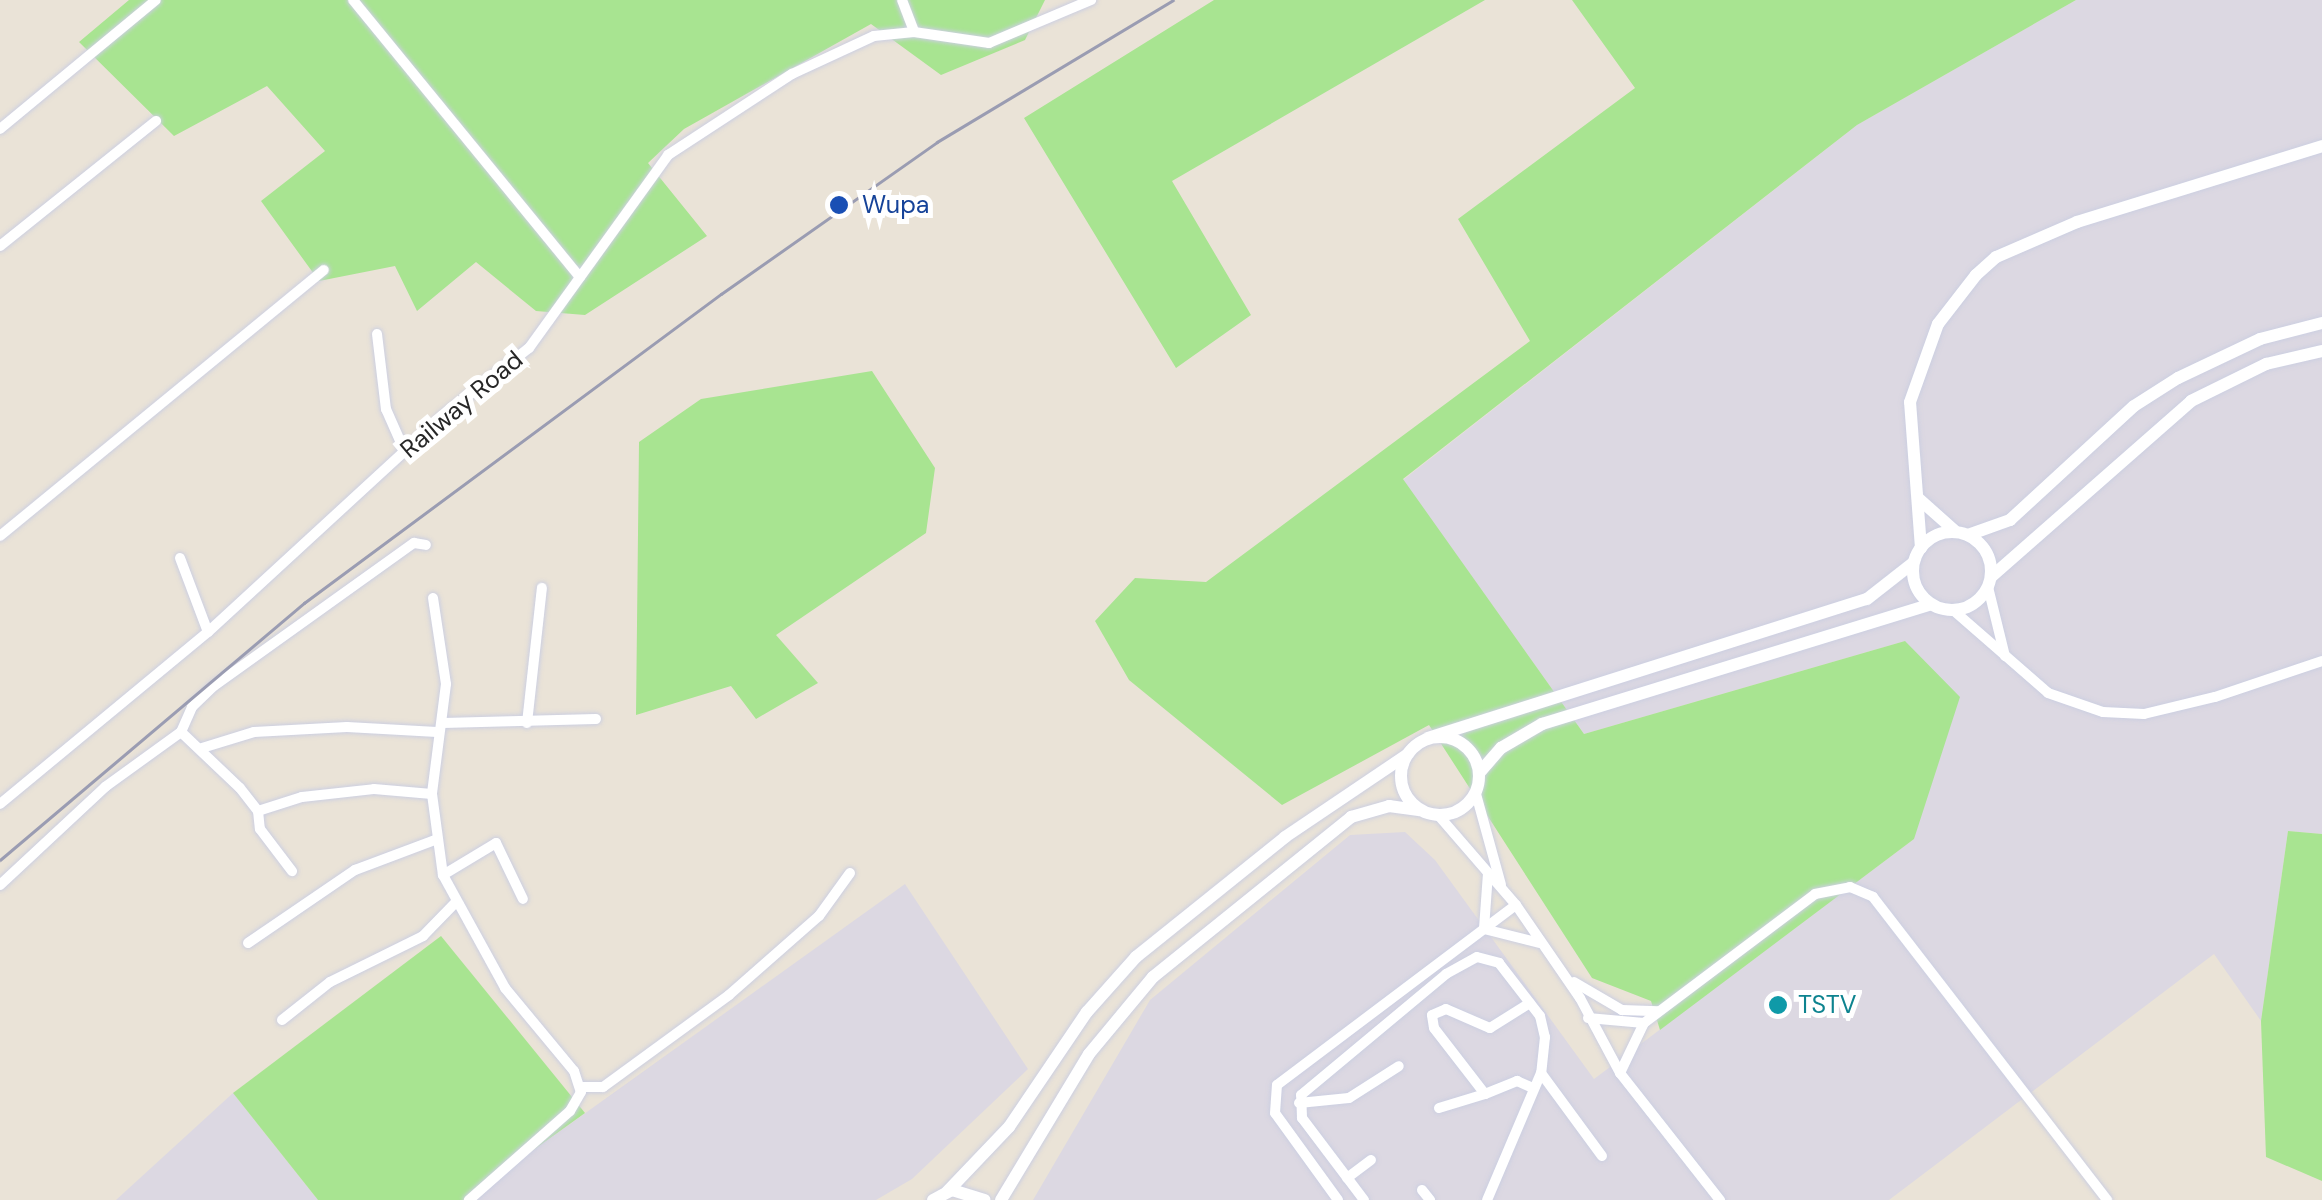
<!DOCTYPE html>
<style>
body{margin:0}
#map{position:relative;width:2322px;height:1200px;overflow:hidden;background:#eae3d7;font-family:"DM Sans",sans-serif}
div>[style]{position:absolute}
.industrial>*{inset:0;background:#dcd8e2}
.green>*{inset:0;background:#a8e491}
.roads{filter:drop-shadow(0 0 2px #cccfe1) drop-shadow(0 0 2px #cccfe1)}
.minor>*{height:10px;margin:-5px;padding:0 5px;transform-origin:5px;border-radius:5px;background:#fff}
.tertiary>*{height:12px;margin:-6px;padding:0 6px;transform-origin:6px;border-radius:6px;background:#fff}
.tertiary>.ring{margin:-6px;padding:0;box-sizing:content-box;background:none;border:12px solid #fff;border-radius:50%}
.tram>*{height:2.5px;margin:-1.25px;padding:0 1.25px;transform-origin:1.25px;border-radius:1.25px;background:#9a9cb2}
.dots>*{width:28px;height:28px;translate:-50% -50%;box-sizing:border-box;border:5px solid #fff;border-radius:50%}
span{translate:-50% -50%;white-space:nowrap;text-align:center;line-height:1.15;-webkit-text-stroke:10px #fff;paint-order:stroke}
.transit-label{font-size:25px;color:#164399}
.left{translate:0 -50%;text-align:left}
.street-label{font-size:25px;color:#272727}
.culture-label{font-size:25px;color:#0d838f}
</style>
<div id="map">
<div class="industrial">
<div style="clip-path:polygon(2076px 0,2322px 0,2322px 834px,2288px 831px,2261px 1021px,2214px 954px,1889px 1200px,1033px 1200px,1150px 1000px,1350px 835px,1405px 832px,1435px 860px,1594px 1079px,1914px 839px,1905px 641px,1584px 734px,1403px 480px,1857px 125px)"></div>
<div style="clip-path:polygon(905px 884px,1028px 1069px,912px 1179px,876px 1200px,464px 1200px)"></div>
<div style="clip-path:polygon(233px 1093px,318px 1200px,116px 1200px)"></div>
</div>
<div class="green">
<div style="clip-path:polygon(129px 0,1045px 0,1025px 40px,941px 75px,871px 24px,684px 129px,648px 163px,707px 236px,585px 315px,536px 311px,476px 262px,417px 311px,395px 266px,319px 281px,261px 201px,325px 151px,267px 86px,174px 136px,79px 42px)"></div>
<div style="clip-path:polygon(1214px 0,1485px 0,1172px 181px,1251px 315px,1176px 368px,1024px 118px)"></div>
<div style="clip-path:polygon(1572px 0,2076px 0,1857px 125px,1403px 479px,1584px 734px,1905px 641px,1960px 697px,1914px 839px,1660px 1030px,1651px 1001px,1592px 978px,1429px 725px,1282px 805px,1129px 680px,1095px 621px,1135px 578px,1206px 582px,1530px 341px,1458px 219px,1635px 88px)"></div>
<div style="clip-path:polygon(872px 371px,935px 468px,926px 533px,776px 635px,818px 683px,756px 719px,731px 686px,636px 715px,639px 442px,701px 399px)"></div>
<div style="clip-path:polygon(2288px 831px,2322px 834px,2322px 1181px,2266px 1157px,2261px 1021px)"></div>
<div style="clip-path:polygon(441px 936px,585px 1113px,464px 1200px,318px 1200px,233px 1093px)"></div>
</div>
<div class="roads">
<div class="minor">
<div style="left:353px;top:0;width:358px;rotate:50.7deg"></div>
<div style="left:902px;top:0;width:34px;rotate:69deg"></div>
<div style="left:0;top:129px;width:202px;rotate:-39.6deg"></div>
<div style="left:0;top:246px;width:200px;rotate:-38.7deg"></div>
<div style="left:377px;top:334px;width:76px;rotate:83.2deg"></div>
<div style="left:386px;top:409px;width:47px;rotate:66.2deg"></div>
<div style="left:0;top:536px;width:419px;rotate:-39.4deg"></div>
<div style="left:180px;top:558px;width:79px;rotate:69.3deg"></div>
<div style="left:1988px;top:587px;width:71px;rotate:76.2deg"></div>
<div style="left:433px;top:598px;width:87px;rotate:81.4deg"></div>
<div style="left:446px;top:684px;width:111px;rotate:97.3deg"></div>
<div style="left:432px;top:794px;width:82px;rotate:82.3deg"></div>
<div style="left:443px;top:875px;width:129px;rotate:61.2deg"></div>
<div style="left:505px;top:988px;width:108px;rotate:50.3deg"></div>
<div style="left:574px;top:1071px;width:22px;rotate:72deg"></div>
<div style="left:581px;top:1092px;width:22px;rotate:120deg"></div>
<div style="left:570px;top:1111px;width:135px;rotate:138.6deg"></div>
<div style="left:1953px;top:610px;width:126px;rotate:41.1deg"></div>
<div style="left:2048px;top:693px;width:58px;rotate:19.1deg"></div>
<div style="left:2103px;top:712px;width:41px;rotate:2.8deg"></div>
<div style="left:2144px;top:714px;width:73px;rotate:-13.5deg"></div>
<div style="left:2215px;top:697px;width:113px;rotate:-18.6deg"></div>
<div style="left:443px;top:723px;width:153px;rotate:-1.5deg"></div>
<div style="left:527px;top:723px;width:136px;rotate:-83.7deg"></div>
<div style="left:181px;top:732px;width:81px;rotate:43.5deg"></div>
<div style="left:240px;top:788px;width:29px;rotate:52deg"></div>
<div style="left:258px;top:811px;width:18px;rotate:84deg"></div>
<div style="left:260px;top:829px;width:53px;rotate:52.7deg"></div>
<div style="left:202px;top:748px;width:54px;rotate:-17.1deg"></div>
<div style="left:254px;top:732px;width:93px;rotate:-3.1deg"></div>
<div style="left:347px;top:727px;width:90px;rotate:3.2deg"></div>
<div style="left:1476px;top:794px;width:94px;rotate:74.6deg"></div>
<div style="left:0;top:804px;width:270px;rotate:-39.6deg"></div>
<div style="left:208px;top:632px;width:322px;rotate:-42.6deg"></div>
<div style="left:445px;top:414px;width:107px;rotate:-38.2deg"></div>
<div style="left:529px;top:348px;width:238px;rotate:-54.2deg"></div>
<div style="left:668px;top:155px;width:148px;rotate:-33.2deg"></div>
<div style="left:792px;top:74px;width:90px;rotate:-24.9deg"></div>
<div style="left:874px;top:36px;width:40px;rotate:-5.7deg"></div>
<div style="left:914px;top:32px;width:76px;rotate:8.3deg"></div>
<div style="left:989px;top:43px;width:111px;rotate:-22.9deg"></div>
<div style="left:258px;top:811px;width:46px;rotate:-17.7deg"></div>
<div style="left:302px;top:797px;width:72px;rotate:-6.3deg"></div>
<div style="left:374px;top:789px;width:58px;rotate:4.9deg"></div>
<div style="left:1439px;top:816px;width:118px;rotate:49.1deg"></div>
<div style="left:1516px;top:905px;width:113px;rotate:55.5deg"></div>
<div style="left:1580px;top:998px;width:85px;rotate:61.9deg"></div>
<div style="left:1620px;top:1073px;width:162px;rotate:51.8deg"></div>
<div style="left:1488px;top:873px;width:56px;rotate:94.1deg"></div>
<div style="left:1484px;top:929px;width:58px;rotate:14deg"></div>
<div style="left:443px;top:875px;width:62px;rotate:-31.1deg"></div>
<div style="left:496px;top:843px;width:62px;rotate:64.3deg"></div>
<div style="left:0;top:885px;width:144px;rotate:-43deg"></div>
<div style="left:105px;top:787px;width:94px;rotate:-35.9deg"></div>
<div style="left:181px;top:732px;width:27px;rotate:-66deg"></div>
<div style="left:192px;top:707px;width:30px;rotate:-44deg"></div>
<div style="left:214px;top:686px;width:246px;rotate:-35.6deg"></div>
<div style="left:414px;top:543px;width:12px;rotate:9deg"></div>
<div style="left:248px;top:943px;width:130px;rotate:-34.3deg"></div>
<div style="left:355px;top:870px;width:85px;rotate:-20.6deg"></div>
<div style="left:1574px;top:982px;width:56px;rotate:30.3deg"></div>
<div style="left:1622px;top:1010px;width:36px;rotate:2deg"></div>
<div style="left:1588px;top:1018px;width:56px;rotate:5.1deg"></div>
<div style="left:282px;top:1020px;width:61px;rotate:-38.4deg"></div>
<div style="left:330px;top:982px;width:104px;rotate:-26.3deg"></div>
<div style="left:423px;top:936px;width:45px;rotate:-45.9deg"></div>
<div style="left:1541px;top:1073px;width:103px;rotate:53.7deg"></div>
<div style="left:1620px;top:1073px;width:55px;rotate:-64.4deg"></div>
<div style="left:1644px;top:1023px;width:214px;rotate:-37deg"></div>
<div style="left:1815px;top:894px;width:36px;rotate:-11deg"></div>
<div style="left:1850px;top:887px;width:25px;rotate:23deg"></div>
<div style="left:1873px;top:897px;width:383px;rotate:52.3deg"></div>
<div style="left:580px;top:1087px;width:23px"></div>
<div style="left:603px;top:1087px;width:156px;rotate:-36.1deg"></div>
<div style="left:729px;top:995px;width:120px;rotate:-41.3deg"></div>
<div style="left:819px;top:916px;width:53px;rotate:-54.2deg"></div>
<div style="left:1485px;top:1094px;width:35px;rotate:-22deg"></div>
<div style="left:1517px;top:1081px;width:17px;rotate:24deg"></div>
<div style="left:1299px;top:1103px;width:50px;rotate:-5.7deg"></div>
<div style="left:1349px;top:1098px;width:59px;rotate:-32.6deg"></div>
<div style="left:1439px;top:1108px;width:48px;rotate:-16.9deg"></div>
<div style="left:1485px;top:1094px;width:83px;rotate:-127.7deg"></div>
<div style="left:1434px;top:1028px;width:13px;rotate:-99deg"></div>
<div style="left:1432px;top:1015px;width:15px;rotate:-23deg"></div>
<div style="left:1446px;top:1009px;width:48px;rotate:23.4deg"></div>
<div style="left:1490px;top:1028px;width:47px;rotate:-32deg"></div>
<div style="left:1347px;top:1178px;width:30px;rotate:-37deg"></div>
<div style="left:1422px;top:1190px;width:13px;rotate:51deg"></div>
<div style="left:1338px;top:1200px;width:107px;rotate:-125.9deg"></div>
<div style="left:1275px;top:1113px;width:28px;rotate:-86deg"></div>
<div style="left:1277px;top:1085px;width:299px;rotate:-37deg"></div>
<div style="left:1364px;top:1200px;width:103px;rotate:-127.1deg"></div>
<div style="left:1302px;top:1118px;width:23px;rotate:-92deg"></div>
<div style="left:1301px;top:1095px;width:189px;rotate:-39.8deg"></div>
<div style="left:1446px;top:974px;width:35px;rotate:-29deg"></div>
<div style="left:1477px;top:957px;width:23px;rotate:15deg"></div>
<div style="left:1499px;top:963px;width:67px;rotate:52.3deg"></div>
<div style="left:1540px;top:1016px;width:22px;rotate:77deg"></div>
<div style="left:1545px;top:1037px;width:36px;rotate:96deg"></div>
<div style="left:1541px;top:1073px;width:138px;rotate:113deg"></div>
</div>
<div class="tertiary">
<div style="left:1919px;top:499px;width:48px;rotate:41.6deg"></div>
<div class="ring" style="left:1913px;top:532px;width:66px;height:66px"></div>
<div style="left:1968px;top:535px;width:45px;rotate:-19.7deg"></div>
<div style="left:2010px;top:520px;width:168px;rotate:-42.6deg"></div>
<div style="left:2134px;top:406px;width:52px;rotate:-32.5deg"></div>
<div style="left:2178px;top:378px;width:91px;rotate:-25.4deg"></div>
<div style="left:2260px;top:339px;width:64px;rotate:-14.5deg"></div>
<div style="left:1921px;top:548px;width:146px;rotate:-94.3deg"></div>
<div style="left:1910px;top:402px;width:83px;rotate:-70.3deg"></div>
<div style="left:1938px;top:324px;width:62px;rotate:-52.2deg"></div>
<div style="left:1976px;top:275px;width:27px;rotate:-42deg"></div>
<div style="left:1996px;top:257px;width:88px;rotate:-23.4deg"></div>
<div style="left:2077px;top:222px;width:257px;rotate:-17.2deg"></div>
<div style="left:1991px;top:577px;width:266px;rotate:-41.3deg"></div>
<div style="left:2191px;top:401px;width:84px;rotate:-26.3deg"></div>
<div style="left:2266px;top:364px;width:57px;rotate:-13.1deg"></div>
<div class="ring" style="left:1401px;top:737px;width:66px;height:66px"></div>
<div style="left:1428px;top:738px;width:460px;rotate:-17.6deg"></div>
<div style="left:1867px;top:599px;width:58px;rotate:-38deg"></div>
<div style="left:1480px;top:772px;width:32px;rotate:-49deg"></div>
<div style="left:1501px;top:748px;width:48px;rotate:-30.3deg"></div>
<div style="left:1542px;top:724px;width:407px;rotate:-17.1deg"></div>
<div style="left:947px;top:1192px;width:90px;rotate:-46.4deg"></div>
<div style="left:1009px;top:1127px;width:139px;rotate:-55.9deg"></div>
<div style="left:1087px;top:1012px;width:74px;rotate:-48.3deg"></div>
<div style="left:1136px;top:957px;width:191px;rotate:-38.8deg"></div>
<div style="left:1285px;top:837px;width:148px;rotate:-34deg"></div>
<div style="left:933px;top:1200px;width:21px;rotate:-28deg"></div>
<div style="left:952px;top:1190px;width:34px;rotate:17deg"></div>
<div style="left:1001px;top:1200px;width:170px;rotate:-58.9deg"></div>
<div style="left:1089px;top:1054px;width:100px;rotate:-50.3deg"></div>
<div style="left:1153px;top:977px;width:255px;rotate:-38.9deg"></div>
<div style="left:1351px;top:817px;width:40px;rotate:-16deg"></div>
<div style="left:1389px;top:806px;width:30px;rotate:8deg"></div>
</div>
</div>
<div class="tram">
<div style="left:0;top:860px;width:398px;rotate:-40.2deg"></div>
<div style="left:304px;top:603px;width:519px;rotate:-36.54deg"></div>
<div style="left:721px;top:294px;width:264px;rotate:-35.1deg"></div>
<div style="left:937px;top:142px;width:275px;rotate:-31deg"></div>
</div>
<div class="dots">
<div style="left:839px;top:205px;background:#1a4fb4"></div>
<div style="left:1778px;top:1005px;background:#0f9aa8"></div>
</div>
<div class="transit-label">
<span class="left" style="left:862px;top:205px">Wupa</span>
</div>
<div class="street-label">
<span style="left:462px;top:405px;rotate:-40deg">Railway Road</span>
</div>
<div class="culture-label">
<span class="left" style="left:1798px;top:1005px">TSTV</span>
</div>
</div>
